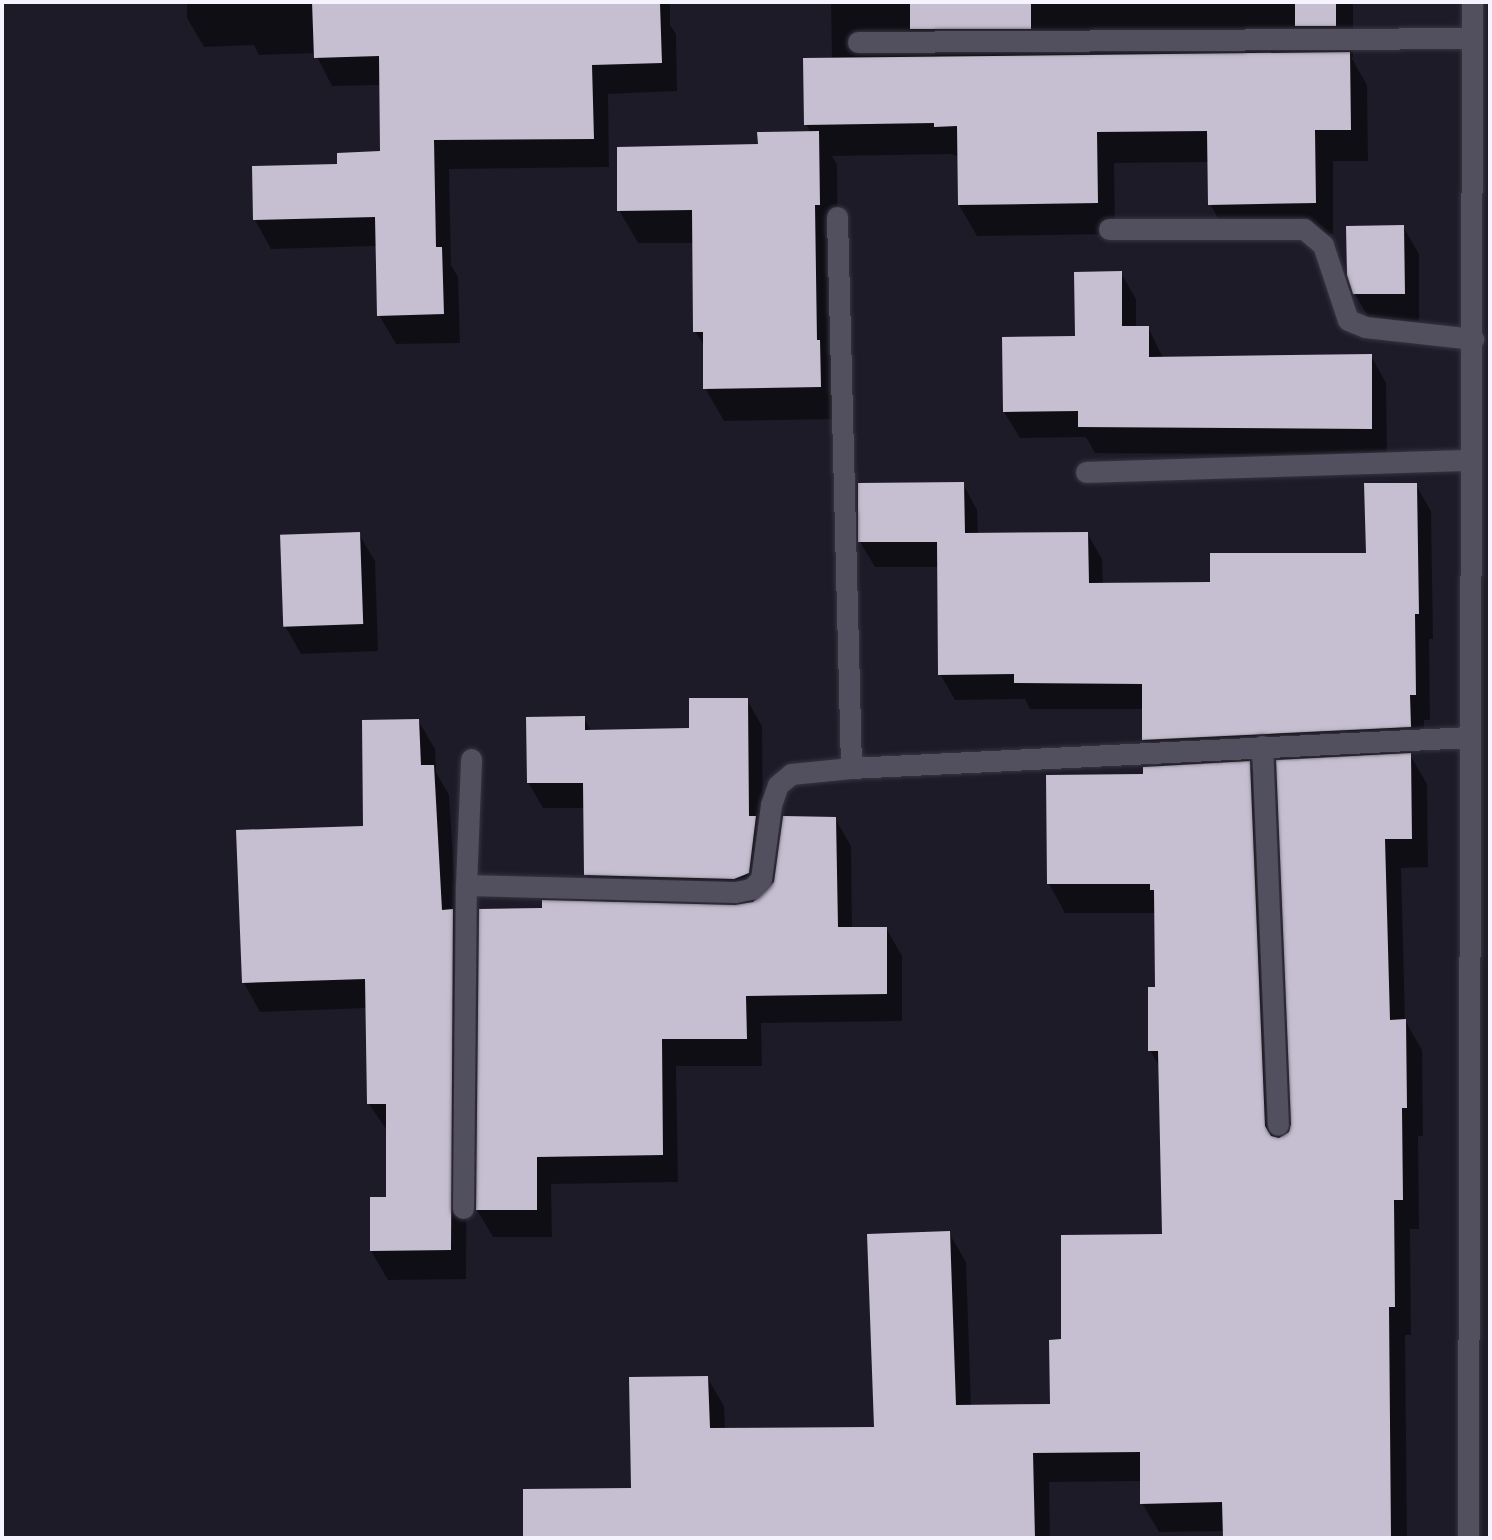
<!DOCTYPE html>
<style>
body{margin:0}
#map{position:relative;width:1492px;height:1540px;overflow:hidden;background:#1e1b29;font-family:Bitter,serif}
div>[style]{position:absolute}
.shadow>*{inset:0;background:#0007}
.building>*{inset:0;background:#c6bfd1;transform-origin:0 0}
.roads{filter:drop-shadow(0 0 2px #373540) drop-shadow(0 0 2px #373540)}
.street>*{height:21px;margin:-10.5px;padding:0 10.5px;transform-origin:10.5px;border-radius:10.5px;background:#524f5f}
span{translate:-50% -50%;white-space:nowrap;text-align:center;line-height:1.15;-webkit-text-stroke:7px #15121f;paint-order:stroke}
.frame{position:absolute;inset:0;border:4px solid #f5f3fd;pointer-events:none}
</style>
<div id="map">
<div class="shadow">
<div style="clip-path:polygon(187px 2px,670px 2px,670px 25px,676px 34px,677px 91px,608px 94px,609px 167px,449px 169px,451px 265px,458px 277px,460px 343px,396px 344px,379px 315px,378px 246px,271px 249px,255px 220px,339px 165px,382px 153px,381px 85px,332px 86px,315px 53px,259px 55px,254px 45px,204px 47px,187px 18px)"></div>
<div style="clip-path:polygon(831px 2px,1353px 2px,1353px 57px,1351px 57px,1367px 85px,1368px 161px,1333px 161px,1333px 234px,1228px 236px,1210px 204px,1209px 162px,1114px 163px,1115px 234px,977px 236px,959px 205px,959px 157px,952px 154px,832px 156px,837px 165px,839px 419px,724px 421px,705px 388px,705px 347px,695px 331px,694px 243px,638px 243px,619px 210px,759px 146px,810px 132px,806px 124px,832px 59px)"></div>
<div style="clip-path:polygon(1403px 226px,1419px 254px,1419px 321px,1371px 322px,1355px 294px)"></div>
<div style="clip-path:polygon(1121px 273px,1136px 299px,1136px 327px,1148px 327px,1163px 358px,1371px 356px,1386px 383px,1387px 455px,1095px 453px,1086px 437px,1020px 438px,1004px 412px,1077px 338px)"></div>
<div style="clip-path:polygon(evenodd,963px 484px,977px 510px,978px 535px,1087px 533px,1102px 559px,1103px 585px,1212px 583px,1367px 555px,1416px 485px,1431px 511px,1433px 639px,1429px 639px,1430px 720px,1424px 720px,1424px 752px,1409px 753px,1427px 784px,1428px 867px,1401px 868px,1405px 1020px,1422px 1050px,1423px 1136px,1418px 1136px,1419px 1229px,1410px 1229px,1411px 1335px,1405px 1335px,1407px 1538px,1224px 1538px,1224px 1531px,1159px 1532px,1142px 1503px,1142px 1481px,1049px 1482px,1050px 1538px,525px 1538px,524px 1491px,633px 1490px,707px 1377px,724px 1406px,725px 1430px,875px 1429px,949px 1233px,966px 1262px,971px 1407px,1052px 1406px,1063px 1341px,1164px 1236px,1160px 1068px,1150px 1050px,1157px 989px,1156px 913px,1065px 913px,1049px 884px,1145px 776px,1160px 767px,1144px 740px,1144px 709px,1030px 709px,1025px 699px,955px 700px,940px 674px,939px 567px,875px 567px,860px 542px,963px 484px,1277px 759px,1293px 1125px,1291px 1133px,1280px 1140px,1265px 792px,1247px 761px,1277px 759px)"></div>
<div style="clip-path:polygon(359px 534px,375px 561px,378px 651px,301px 654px,285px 626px)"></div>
<div style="clip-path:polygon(evenodd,747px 700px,762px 726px,763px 832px,770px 844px,763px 895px,835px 818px,851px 846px,852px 929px,886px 928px,902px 956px,902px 1021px,761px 1023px,762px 1066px,676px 1066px,678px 1182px,551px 1184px,552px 1237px,493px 1237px,477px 1210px,543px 909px,603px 903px,586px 874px,585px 808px,543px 808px,528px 782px,584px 718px,591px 731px,691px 730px,747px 700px,616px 900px,752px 902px,752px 904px,735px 907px,616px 904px,616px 900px)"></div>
<div style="clip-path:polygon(418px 720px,435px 749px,436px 772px,449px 795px,457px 920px,468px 940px,466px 1279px,388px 1280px,371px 1251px,371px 1199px,388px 1198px,388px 1132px,369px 1104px,367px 1008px,260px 1012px,244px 983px,365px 828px)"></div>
</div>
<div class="building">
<div style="clip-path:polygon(312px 2px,660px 4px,662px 63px,592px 65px,594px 139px,434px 140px,436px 247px,442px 247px,444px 314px,377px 316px,375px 217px,253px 220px,252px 166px,337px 164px,337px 153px,380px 151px,379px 56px,314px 58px)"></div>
<div style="left:910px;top:2px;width:121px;height:27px"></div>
<div style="left:1295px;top:2px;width:41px;height:24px"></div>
<div style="clip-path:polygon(1350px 52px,1351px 130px,1315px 130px,1316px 203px,1208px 205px,1207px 131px,1097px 132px,1098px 203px,958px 205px,957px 126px,934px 127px,934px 123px,804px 125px,803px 58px)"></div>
<div style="clip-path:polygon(819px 131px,820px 205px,815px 205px,817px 340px,820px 340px,821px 387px,703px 389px,703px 332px,693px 332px,692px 210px,617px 211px,617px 147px,758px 144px,757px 132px)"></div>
<div style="clip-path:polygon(1404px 225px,1405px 294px,1353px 294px,1347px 275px,1346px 226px)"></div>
<div style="clip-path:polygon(1122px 271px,1122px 326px,1149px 326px,1149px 357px,1372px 354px,1372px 429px,1078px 427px,1078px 411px,1003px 412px,1002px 337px,1075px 336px,1074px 272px)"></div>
<div style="clip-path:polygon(964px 482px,965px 533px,1088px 532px,1089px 583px,1210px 582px,1210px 553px,1366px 553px,1364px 483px,1417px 483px,1419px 614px,1415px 614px,1416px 695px,1410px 695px,1411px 727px,1142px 740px,1142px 684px,1014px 683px,1014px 674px,938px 675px,937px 542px,858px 542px,858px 483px)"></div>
<div style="left:360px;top:532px;width:92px;height:80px;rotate:88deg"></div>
<div style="clip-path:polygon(689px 698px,748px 698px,749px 816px,756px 816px,749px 873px,734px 879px,584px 875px,583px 783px,527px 783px,526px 717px,585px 716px,585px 730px,689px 728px)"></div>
<div style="clip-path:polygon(419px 719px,421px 765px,434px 765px,442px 910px,453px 909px,451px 1250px,370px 1251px,370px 1197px,386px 1197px,386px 1104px,367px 1104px,365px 979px,242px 983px,236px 830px,363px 826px,362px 720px)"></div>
<div style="clip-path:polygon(1411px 753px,1412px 839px,1385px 839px,1390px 1020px,1406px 1019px,1407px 1108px,1402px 1108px,1403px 1200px,1394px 1200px,1395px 1307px,1389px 1307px,1391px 1538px,1223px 1538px,1222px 1502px,1140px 1504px,1140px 1452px,1033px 1453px,1035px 1538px,523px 1538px,523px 1489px,631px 1488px,629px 1377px,708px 1376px,710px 1428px,874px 1427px,867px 1234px,950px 1231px,956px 1405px,1050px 1404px,1049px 1340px,1061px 1339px,1061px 1235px,1162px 1234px,1158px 1051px,1148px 1051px,1148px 987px,1155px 987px,1154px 890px,1150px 890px,1150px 884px,1047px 884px,1046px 775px,1143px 774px,1143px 767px,1250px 761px,1265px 1126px,1271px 1136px,1279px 1138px,1289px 1132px,1291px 1124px,1276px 760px)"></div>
<div style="clip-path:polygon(783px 816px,836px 817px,838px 927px,887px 927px,887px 994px,746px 996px,747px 1039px,662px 1039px,663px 1155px,537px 1157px,537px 1210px,476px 1210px,479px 909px,542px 908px,542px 900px,735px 905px,753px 902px,774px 882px)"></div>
</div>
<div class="roads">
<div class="street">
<div style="left:858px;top:42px;width:614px;rotate:-0.37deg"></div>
<div style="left:837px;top:217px;width:551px;rotate:88.54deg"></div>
<div style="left:1109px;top:229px;width:195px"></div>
<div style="left:1304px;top:229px;width:25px;rotate:40deg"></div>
<div style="left:1323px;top:245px;width:79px;rotate:71.6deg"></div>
<div style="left:1348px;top:320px;width:18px;rotate:22deg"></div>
<div style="left:1365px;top:327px;width:109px;rotate:6.3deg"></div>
<div style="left:1086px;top:472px;width:384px;rotate:-1.8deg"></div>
<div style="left:1262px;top:746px;width:379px;rotate:87.6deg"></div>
<div style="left:466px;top:885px;width:269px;rotate:1.5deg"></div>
<div style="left:735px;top:892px;width:16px;rotate:-11deg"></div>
<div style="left:751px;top:889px;width:14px;rotate:-45deg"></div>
<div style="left:761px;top:879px;width:75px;rotate:-82.3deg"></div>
<div style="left:771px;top:805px;width:21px;rotate:-71deg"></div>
<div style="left:778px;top:785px;width:17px;rotate:-40deg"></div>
<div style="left:791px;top:774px;width:60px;rotate:-5.7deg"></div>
<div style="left:851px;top:768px;width:620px;rotate:-2.87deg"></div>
<div style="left:463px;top:1208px;width:323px;rotate:-89.5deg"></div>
<div style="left:466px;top:885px;width:126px;rotate:-87.7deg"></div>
<div style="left:1468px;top:1538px;width:1536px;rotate:-89.85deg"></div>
</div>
</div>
<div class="frame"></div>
</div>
